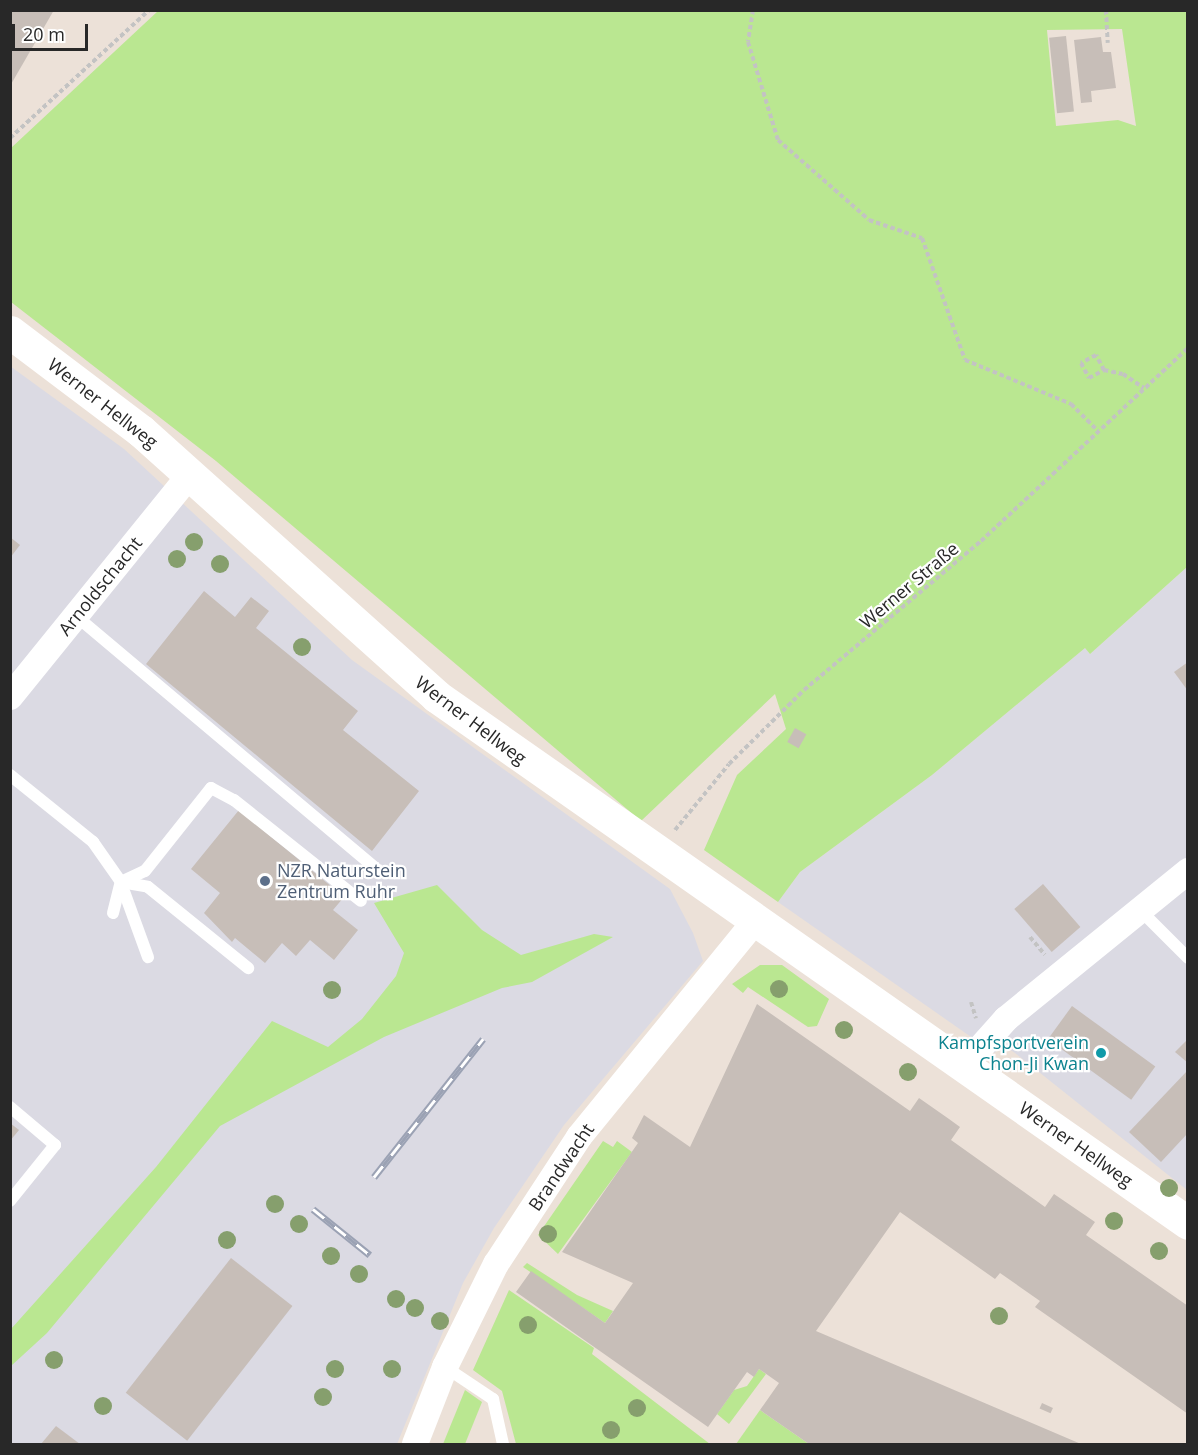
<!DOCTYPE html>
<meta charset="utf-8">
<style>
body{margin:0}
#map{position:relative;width:1198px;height:1455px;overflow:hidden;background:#ece1d8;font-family:"Open Sans",sans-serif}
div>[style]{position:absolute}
.industrial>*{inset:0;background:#dbdae3}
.green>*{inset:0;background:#bae791}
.building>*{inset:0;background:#c7beb8;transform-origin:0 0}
.path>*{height:4px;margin-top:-2px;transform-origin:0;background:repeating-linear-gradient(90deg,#c3c3c3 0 4.5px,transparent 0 7.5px)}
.lane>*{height:12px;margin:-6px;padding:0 6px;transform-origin:6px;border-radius:6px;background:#fff}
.street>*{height:26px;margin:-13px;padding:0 13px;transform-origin:13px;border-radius:13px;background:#fff}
.secondary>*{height:33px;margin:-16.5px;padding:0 16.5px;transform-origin:16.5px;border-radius:16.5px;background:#fff}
.rail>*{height:7px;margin-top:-3.5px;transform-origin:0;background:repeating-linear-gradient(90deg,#fff 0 14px,#9ba2b4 0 28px);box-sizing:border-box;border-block:2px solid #9ba2b4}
.trees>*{width:18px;height:18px;margin:-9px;border-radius:50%;background:#869f6d}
.dots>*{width:16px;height:16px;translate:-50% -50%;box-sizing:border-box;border:3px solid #fff;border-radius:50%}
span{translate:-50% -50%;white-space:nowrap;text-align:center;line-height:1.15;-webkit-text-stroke:4.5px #fff;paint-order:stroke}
.street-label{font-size:18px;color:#282828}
.service-label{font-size:18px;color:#4e5e75}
.left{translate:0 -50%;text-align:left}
.culture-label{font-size:18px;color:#0d838f}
.right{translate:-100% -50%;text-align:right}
.frame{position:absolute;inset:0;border:12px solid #282828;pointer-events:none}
.scale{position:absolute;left:12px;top:24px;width:76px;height:27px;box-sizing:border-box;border:3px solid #282828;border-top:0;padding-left:8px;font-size:18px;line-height:21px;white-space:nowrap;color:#282828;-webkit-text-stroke:4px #fff;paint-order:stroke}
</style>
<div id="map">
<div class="industrial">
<div style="clip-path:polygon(10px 366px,124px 449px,352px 660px,670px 889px,693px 933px,703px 961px,564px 1125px,494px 1228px,463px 1283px,397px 1444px,11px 1444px)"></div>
<div style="clip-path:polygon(1187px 567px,1187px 1190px,1015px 1053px,1003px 1045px,994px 1053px,778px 902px,800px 872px,932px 775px,1085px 648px,1090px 654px)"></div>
</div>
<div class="green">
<div style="clip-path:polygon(evenodd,158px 11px,1187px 11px,1187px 567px,1090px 654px,1085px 648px,932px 775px,800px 872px,778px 902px,704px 850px,737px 775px,786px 729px,775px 694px,641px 821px,216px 461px,11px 302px,11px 148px,158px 11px,1122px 29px,1136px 126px,1118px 120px,1056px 126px,1047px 30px,1122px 29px)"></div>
<div style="clip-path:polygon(437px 885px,482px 930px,521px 955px,594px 934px,613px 937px,532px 982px,502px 988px,384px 1037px,220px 1126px,47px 1333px,11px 1366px,11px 1329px,156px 1167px,272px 1021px,328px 1047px,362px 1019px,396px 976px,404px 953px,374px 903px)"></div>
<div style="clip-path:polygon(760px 965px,782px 965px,829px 999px,817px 1026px,808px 1027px,748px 987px,743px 993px,732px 984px)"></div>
<div style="clip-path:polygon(603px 1141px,613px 1147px,617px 1141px,632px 1152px,558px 1254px,538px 1235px)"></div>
<div style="clip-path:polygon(527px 1263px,577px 1295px,613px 1311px,605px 1323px,523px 1267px)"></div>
<div style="clip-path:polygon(509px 1290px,594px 1348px,592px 1354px,710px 1444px,516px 1444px,502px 1391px,473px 1370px)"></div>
<div style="clip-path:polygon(759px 1369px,766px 1374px,729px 1424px,717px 1414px,734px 1390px,747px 1386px)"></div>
<div style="clip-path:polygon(465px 1390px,482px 1402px,465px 1444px,443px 1444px)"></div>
<div style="clip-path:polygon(760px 1410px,809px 1444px,736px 1444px)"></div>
</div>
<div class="building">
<div style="clip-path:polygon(10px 10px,54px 10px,10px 86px)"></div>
<div style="left:1066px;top:36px;width:76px;height:17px;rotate:84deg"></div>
<div style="clip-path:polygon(1101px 37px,1103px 52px,1111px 52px,1116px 88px,1091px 91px,1092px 102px,1081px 103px,1074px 40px)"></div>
<div style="clip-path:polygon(10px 537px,20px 545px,10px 558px)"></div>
<div style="clip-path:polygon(204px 591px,235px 617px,251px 597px,269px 611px,256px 628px,358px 711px,343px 730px,419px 791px,372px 851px,146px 664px)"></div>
<div style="clip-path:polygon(1188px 662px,1188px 691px,1174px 672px)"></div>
<div style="left:795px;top:728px;width:13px;height:16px;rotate:29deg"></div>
<div style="clip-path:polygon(239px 810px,344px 897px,333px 910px,358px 930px,334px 960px,310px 940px,296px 956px,282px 943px,265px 963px,235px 938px,232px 942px,204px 913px,220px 893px,191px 869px)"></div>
<div style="left:1043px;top:884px;width:57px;height:38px;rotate:49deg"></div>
<div style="clip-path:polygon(757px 1004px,910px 1111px,919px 1098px,949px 1119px,960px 1127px,951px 1140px,1045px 1207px,1054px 1194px,1095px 1222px,1086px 1235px,1188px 1306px,1188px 1414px,1035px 1307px,1040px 1301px,1000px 1273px,995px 1279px,900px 1212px,816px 1331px,1081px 1444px,809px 1444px,760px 1410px,779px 1383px,759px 1369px,754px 1377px,747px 1372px,708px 1427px,516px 1292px,531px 1271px,605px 1323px,633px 1283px,562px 1252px,638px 1143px,632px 1138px,644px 1115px,690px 1147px)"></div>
<div style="left:1072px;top:1006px;width:103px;height:41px;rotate:36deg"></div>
<div style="clip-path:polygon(1188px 1039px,1188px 1063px,1175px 1052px)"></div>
<div style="clip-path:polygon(1188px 1070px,1188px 1133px,1161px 1162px,1129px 1132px)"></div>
<div style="clip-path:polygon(10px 1123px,19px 1130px,10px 1141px)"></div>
<div style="left:231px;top:1258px;width:78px;height:171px;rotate:38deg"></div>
<div style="left:1042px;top:1403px;width:12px;height:6px;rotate:24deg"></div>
<div style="clip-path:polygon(56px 1426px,80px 1444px,41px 1444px)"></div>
</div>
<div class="path">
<div style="left:753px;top:10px;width:32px;rotate:99deg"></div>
<div style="left:748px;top:42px;width:102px;rotate:73deg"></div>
<div style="left:778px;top:140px;width:121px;rotate:41.3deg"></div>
<div style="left:869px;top:220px;width:56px;rotate:18.8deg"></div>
<div style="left:922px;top:238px;width:129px;rotate:70.6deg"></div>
<div style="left:965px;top:360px;width:115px;rotate:22.5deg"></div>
<div style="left:1071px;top:404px;width:37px;rotate:45deg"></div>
<div style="left:1106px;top:10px;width:33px;rotate:87deg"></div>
<div style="left:10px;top:138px;width:189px;rotate:-42.6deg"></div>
<div style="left:1104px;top:370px;width:17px;rotate:-118deg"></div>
<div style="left:1096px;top:355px;width:17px;rotate:152deg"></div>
<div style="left:1081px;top:363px;width:17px;rotate:62deg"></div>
<div style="left:1089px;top:378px;width:17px;rotate:-28deg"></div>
<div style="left:1104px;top:370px;width:19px;rotate:12deg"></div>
<div style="left:1123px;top:374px;width:25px;rotate:34deg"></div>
<div style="left:675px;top:830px;width:85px;rotate:-50.7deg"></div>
<div style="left:729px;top:764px;width:105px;rotate:-44.6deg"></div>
<div style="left:804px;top:690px;width:231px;rotate:-40.1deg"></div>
<div style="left:981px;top:541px;width:283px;rotate:-43deg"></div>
<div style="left:1030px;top:937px;width:23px;rotate:50deg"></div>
<div style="left:971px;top:1002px;width:17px;rotate:73deg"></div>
</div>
<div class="lane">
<div style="left:76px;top:616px;width:395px;rotate:40.1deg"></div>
<div style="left:10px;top:775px;width:107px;rotate:38.9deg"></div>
<div style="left:93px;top:842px;width:49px;rotate:55deg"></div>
<div style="left:121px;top:882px;width:27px;rotate:10deg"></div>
<div style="left:148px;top:887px;width:129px;rotate:39deg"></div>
<div style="left:121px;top:883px;width:79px;rotate:70deg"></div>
<div style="left:1140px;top:910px;width:68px;rotate:45deg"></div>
<div style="left:113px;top:913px;width:32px;rotate:-76deg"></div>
<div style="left:121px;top:882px;width:26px;rotate:-25deg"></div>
<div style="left:145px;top:871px;width:106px;rotate:-51.5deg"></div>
<div style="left:211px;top:788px;width:26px;rotate:28deg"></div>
<div style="left:234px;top:800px;width:162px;rotate:38.5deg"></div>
<div style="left:10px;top:1107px;width:59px;rotate:40.2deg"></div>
<div style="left:55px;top:1145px;width:72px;rotate:128.8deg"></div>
<div style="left:445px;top:1367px;width:58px;rotate:33.7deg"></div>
<div style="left:493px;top:1399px;width:46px;rotate:77.5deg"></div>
</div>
<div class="street">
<div style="left:10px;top:697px;width:286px;rotate:-51deg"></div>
<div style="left:964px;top:1066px;width:63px;rotate:-48.2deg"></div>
<div style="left:1006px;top:1019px;width:235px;rotate:-39.1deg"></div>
<div style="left:415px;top:1444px;width:83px;rotate:-68.7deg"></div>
<div style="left:445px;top:1367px;width:115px;rotate:-63.7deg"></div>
<div style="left:496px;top:1264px;width:152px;rotate:-56.8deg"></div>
<div style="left:579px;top:1137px;width:280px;rotate:-50.8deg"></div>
</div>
<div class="secondary">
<div style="left:10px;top:332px;width:164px;rotate:37.1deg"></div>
<div style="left:141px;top:431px;width:397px;rotate:41.9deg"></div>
<div style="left:436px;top:696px;width:918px;rotate:35.02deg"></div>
</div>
<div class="rail">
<div style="left:374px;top:1177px;width:176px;rotate:-51.7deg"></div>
<div style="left:313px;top:1209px;width:73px;rotate:38.9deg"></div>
</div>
<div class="trees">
<div style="left:194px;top:542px"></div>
<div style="left:177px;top:559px"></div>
<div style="left:220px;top:564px"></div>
<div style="left:302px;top:647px"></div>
<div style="left:779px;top:989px"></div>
<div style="left:332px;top:990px"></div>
<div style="left:844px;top:1030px"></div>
<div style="left:908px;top:1072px"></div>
<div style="left:1169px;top:1188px"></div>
<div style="left:275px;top:1204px"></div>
<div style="left:1114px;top:1221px"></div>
<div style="left:299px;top:1224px"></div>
<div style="left:548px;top:1234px"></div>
<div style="left:227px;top:1240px"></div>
<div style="left:1159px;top:1251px"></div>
<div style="left:331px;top:1256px"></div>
<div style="left:359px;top:1274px"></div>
<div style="left:396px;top:1299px"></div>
<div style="left:415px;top:1308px"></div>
<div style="left:999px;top:1316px"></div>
<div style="left:440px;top:1321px"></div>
<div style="left:528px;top:1325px"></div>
<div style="left:54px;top:1360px"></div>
<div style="left:335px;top:1369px"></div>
<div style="left:392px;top:1369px"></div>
<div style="left:323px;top:1397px"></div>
<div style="left:103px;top:1406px"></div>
<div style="left:637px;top:1408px"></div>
<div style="left:611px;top:1430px"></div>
</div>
<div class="dots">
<div style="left:265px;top:881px;background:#5c6f8a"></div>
<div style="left:1101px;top:1053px;background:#0f9aa8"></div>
</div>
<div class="street-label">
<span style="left:103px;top:403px;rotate:38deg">Werner Hellweg</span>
<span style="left:909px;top:585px;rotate:-40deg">Werner Straße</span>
<span style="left:100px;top:586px;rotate:-51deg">Arnoldschacht</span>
<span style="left:471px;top:720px;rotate:37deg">Werner Hellweg</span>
<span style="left:1076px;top:1144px;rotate:35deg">Werner Hellweg</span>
<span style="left:561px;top:1167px;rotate:-56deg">Brandwacht</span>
</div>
<div class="service-label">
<span class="left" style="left:277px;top:881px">NZR Naturstein<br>Zentrum Ruhr</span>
</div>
<div class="culture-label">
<span class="right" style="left:1089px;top:1053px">Kampfsportverein<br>Chon-Ji Kwan</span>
</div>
<div class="frame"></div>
<div class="scale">20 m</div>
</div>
